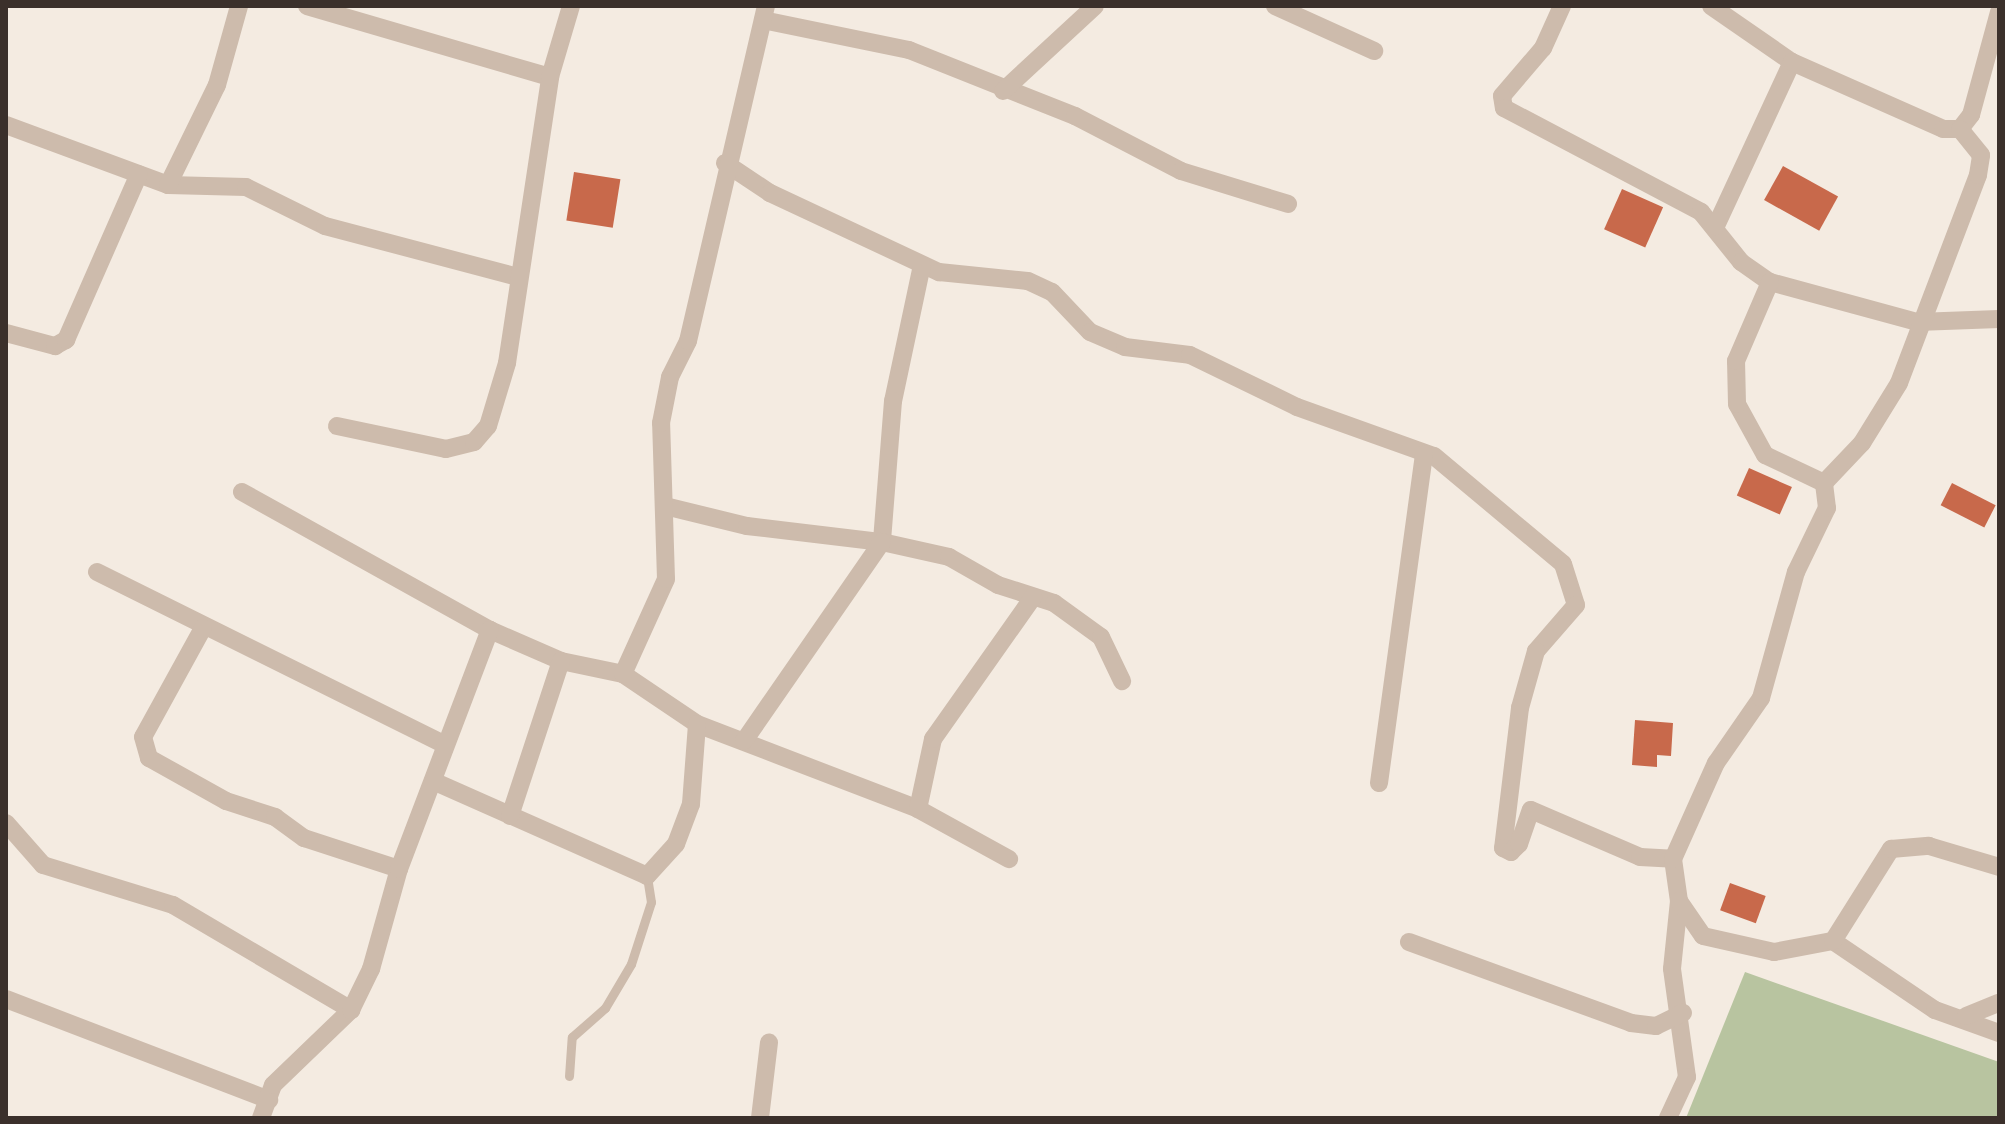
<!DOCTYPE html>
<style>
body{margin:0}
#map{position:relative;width:2005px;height:1124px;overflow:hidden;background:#f4ebe1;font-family:Roboto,sans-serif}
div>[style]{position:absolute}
.green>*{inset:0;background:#b8c4a0}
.building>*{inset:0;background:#c8694b;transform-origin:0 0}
.service>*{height:9px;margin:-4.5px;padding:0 4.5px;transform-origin:4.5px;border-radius:4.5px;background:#cdbbac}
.minor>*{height:18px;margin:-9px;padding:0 9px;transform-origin:9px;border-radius:9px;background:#cdbbac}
span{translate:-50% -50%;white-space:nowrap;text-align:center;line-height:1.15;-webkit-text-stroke:7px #fbf5ee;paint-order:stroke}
.frame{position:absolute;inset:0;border:8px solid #3b302b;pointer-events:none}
</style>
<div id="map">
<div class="green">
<div style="clip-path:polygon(1745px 972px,1999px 1062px,1999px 1118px,1686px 1118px)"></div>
</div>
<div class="building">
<div style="left:1783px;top:166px;width:63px;height:39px;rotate:29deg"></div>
<div style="left:574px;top:172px;width:47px;height:49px;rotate:9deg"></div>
<div style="left:1622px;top:189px;width:45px;height:44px;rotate:24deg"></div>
<div style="left:1749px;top:468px;width:47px;height:30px;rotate:24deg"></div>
<div style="left:1952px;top:483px;width:49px;height:25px;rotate:27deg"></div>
<div style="clip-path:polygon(1635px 720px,1673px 723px,1671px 756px,1657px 755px,1657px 767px,1632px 765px)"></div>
<div style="left:1730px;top:883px;width:38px;height:29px;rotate:20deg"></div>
</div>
<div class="service">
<div style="left:569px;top:1076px;width:39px;rotate:-86deg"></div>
<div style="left:572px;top:1037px;width:44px;rotate:-41.3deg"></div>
<div style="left:605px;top:1008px;width:51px;rotate:-59.4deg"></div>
<div style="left:631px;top:964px;width:65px;rotate:-72.1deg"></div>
<div style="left:651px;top:902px;width:26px;rotate:-99deg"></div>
</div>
<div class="minor">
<div style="left:307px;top:6px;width:253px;rotate:16.3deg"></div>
<div style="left:1275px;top:6px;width:109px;rotate:24.4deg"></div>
<div style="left:1562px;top:6px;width:46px;rotate:114.3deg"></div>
<div style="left:1543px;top:48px;width:63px;rotate:130.5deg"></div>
<div style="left:1502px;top:96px;width:12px;rotate:81deg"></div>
<div style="left:1504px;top:108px;width:223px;rotate:27.8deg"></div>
<div style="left:1701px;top:212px;width:64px;rotate:51.3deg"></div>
<div style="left:1741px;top:262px;width:35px;rotate:35deg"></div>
<div style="left:1770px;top:282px;width:152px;rotate:15.2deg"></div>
<div style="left:1917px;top:322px;width:82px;rotate:-2.1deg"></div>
<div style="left:1711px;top:6px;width:98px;rotate:34.7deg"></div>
<div style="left:1792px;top:62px;width:181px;rotate:114.9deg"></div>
<div style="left:763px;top:20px;width:149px;rotate:11.6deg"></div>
<div style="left:909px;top:50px;width:179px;rotate:21.7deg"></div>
<div style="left:1075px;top:116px;width:119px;rotate:27.4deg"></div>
<div style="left:1181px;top:171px;width:112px;rotate:17.1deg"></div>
<div style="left:1792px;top:62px;width:165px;rotate:23.9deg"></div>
<div style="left:1943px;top:129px;width:17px"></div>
<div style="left:1960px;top:129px;width:18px;rotate:-52deg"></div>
<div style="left:1971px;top:115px;width:107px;rotate:-74.8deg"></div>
<div style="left:1003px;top:91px;width:125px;rotate:-42.7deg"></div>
<div style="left:6px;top:125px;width:173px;rotate:20.3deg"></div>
<div style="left:168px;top:185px;width:78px;rotate:1.5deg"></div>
<div style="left:246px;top:187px;width:88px;rotate:26.3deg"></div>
<div style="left:325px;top:226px;width:200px;rotate:14.8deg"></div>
<div style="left:725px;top:163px;width:54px;rotate:33.7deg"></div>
<div style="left:770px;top:193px;width:187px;rotate:25.1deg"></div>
<div style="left:939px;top:272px;width:89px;rotate:5.8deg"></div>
<div style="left:1028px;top:281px;width:26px;rotate:25deg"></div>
<div style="left:1052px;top:292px;width:55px;rotate:46.5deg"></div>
<div style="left:1090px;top:332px;width:38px;rotate:23deg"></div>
<div style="left:1125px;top:347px;width:65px;rotate:7deg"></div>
<div style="left:1190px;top:355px;width:119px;rotate:25.9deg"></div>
<div style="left:1297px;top:407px;width:145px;rotate:19.7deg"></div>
<div style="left:1434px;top:456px;width:168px;rotate:39.9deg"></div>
<div style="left:1563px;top:564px;width:43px;rotate:72.4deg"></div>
<div style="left:1576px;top:605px;width:61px;rotate:131deg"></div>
<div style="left:1536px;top:651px;width:59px;rotate:105.7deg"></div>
<div style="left:1520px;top:708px;width:141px;rotate:96.9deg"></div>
<div style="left:1503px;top:848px;width:9px;rotate:27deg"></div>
<div style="left:1511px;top:852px;width:11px;rotate:-45deg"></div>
<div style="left:1519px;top:844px;width:36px;rotate:-71deg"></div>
<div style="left:1531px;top:810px;width:119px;rotate:23.3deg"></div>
<div style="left:1640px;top:857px;width:33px;rotate:3deg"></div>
<div style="left:1673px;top:859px;width:42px;rotate:81.9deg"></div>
<div style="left:1679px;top:901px;width:68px;rotate:95.9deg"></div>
<div style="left:1672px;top:969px;width:109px;rotate:82.1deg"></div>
<div style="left:1687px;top:1077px;width:45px;rotate:114.9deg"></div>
<div style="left:168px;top:185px;width:111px;rotate:-63.9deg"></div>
<div style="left:217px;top:85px;width:82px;rotate:-74.4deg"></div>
<div style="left:922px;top:265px;width:139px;rotate:102deg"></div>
<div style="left:893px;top:401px;width:141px;rotate:94.5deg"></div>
<div style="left:882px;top:542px;width:69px;rotate:12.6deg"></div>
<div style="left:949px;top:557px;width:56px;rotate:29.7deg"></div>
<div style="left:998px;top:585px;width:59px;rotate:17.8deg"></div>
<div style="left:1054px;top:603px;width:58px;rotate:35.9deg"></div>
<div style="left:1101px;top:637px;width:49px;rotate:64.5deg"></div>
<div style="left:6px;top:333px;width:51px;rotate:14.9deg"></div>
<div style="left:55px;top:346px;width:13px;rotate:-29deg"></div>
<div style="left:66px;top:340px;width:181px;rotate:-66.3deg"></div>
<div style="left:337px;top:426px;width:111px;rotate:11.9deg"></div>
<div style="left:446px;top:449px;width:29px;rotate:-14deg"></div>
<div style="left:474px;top:442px;width:21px;rotate:-49deg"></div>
<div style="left:488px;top:426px;width:66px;rotate:-73.2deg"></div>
<div style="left:507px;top:363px;width:289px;rotate:-81.4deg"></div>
<div style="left:550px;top:77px;width:74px;rotate:-73.5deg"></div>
<div style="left:1824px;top:483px;width:55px;rotate:-46.5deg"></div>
<div style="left:1862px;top:443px;width:70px;rotate:-58.3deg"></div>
<div style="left:1899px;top:383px;width:222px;rotate:-69.2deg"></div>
<div style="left:1978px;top:175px;width:20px;rotate:-81deg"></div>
<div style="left:1981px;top:155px;width:33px;rotate:-129deg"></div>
<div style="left:242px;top:492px;width:284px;rotate:29.1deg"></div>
<div style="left:490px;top:630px;width:77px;rotate:23.6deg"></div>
<div style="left:561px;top:661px;width:63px;rotate:11.8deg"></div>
<div style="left:623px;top:674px;width:89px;rotate:34deg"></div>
<div style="left:697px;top:724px;width:237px;rotate:21deg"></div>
<div style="left:918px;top:809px;width:104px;rotate:28.8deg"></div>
<div style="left:669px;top:507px;width:80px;rotate:13.7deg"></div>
<div style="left:747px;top:526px;width:136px;rotate:6.8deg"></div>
<div style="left:97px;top:572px;width:386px;rotate:26.4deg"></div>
<div style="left:203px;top:628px;width:124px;rotate:118.8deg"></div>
<div style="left:143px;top:737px;width:22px;rotate:74deg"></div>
<div style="left:149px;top:758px;width:88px;rotate:29.2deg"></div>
<div style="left:226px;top:801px;width:52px;rotate:18.1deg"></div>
<div style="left:275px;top:817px;width:36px;rotate:36deg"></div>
<div style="left:304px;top:838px;width:100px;rotate:18.1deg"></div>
<div style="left:623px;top:674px;width:104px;rotate:-65.6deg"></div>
<div style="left:666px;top:579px;width:156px;rotate:-91.8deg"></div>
<div style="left:661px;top:423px;width:47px;rotate:-78.9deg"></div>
<div style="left:670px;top:377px;width:40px;rotate:-63.4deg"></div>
<div style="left:688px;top:341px;width:344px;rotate:-76.9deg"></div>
<div style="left:744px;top:741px;width:242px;rotate:-55.3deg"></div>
<div style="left:433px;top:781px;width:234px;rotate:23.9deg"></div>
<div style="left:647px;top:876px;width:43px;rotate:-47.8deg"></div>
<div style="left:676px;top:844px;width:43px;rotate:-69.4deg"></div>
<div style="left:691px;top:804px;width:80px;rotate:-85.7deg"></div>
<div style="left:1379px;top:783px;width:332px;rotate:-82.2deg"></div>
<div style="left:918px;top:809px;width:72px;rotate:-77.9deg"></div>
<div style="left:933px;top:739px;width:174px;rotate:-54.8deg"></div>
<div style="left:510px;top:816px;width:163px;rotate:-71.8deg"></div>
<div style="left:6px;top:823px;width:56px;rotate:48.6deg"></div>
<div style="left:43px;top:865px;width:136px;rotate:17.1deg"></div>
<div style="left:173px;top:905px;width:207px;rotate:30.5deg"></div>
<div style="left:1673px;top:859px;width:105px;rotate:-65.9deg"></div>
<div style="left:1716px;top:763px;width:79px;rotate:-55.3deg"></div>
<div style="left:1761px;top:698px;width:131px;rotate:-74.5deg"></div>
<div style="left:1796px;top:572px;width:71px;rotate:-64.2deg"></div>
<div style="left:1827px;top:508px;width:25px;rotate:-97deg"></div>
<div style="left:1824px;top:483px;width:65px;rotate:-154.6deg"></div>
<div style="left:1765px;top:455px;width:58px;rotate:-118.8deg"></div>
<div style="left:1737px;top:404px;width:43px;rotate:-91.3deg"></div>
<div style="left:1736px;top:361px;width:86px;rotate:-66.7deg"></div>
<div style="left:1679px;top:901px;width:42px;rotate:55.6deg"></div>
<div style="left:1703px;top:936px;width:73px;rotate:12.7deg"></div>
<div style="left:1774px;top:952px;width:60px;rotate:-10.6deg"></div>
<div style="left:1833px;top:941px;width:123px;rotate:34.1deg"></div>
<div style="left:1935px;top:1010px;width:68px;rotate:19.8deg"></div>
<div style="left:1833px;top:941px;width:109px;rotate:-57.8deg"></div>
<div style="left:1891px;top:849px;width:38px;rotate:-5deg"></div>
<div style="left:1929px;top:846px;width:73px;rotate:16.7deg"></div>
<div style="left:1409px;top:942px;width:236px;rotate:20deg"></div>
<div style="left:1631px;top:1023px;width:25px;rotate:7deg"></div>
<div style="left:1656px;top:1026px;width:30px;rotate:-26deg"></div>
<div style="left:6px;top:999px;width:282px;rotate:21deg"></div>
<div style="left:1966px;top:1016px;width:35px;rotate:-22deg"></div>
<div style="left:261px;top:1118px;width:35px;rotate:-70deg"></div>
<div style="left:273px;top:1085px;width:108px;rotate:-43.9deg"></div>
<div style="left:351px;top:1010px;width:46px;rotate:-64deg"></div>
<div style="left:371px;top:969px;width:104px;rotate:-74.4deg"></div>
<div style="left:399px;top:869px;width:256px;rotate:-69.2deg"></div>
<div style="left:760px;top:1118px;width:76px;rotate:-83.2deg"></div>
</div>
<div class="frame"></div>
</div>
